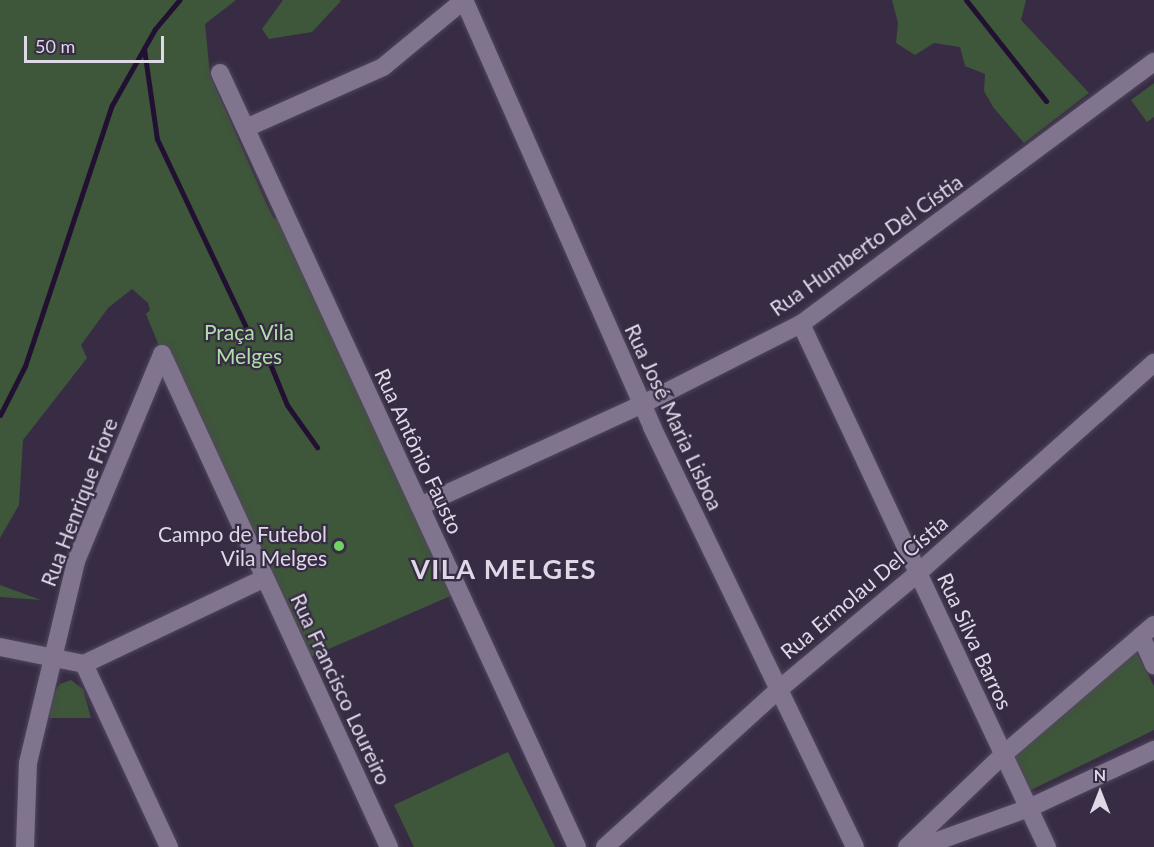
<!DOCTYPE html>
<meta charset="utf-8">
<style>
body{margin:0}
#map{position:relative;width:1154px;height:847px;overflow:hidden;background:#372c44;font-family:Lato,sans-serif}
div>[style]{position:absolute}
.green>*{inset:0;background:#3e563a}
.stream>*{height:5px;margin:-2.5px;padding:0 2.5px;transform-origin:2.5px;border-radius:2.5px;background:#221033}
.roads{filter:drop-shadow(0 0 2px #50475b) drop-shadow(0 0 2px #50475b)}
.minor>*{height:18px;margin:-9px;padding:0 9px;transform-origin:9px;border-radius:9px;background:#80748f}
.dots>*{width:16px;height:16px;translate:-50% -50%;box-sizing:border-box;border:3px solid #372c44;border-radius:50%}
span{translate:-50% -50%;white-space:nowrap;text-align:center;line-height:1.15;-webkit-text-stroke:4.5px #372c44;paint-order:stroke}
.street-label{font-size:21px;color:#ded8e7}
.park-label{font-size:21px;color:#ade0a5}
.poi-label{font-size:21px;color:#ded8e7}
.right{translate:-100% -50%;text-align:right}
.district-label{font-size:27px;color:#ded8e7;font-weight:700;letter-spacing:1.5px}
.north{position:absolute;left:1070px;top:763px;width:60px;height:60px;-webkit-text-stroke:4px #372c44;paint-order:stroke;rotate:0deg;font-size:16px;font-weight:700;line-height:24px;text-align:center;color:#ded8e7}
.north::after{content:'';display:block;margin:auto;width:21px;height:27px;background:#ded8e7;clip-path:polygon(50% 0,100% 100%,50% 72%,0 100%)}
.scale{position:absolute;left:24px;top:36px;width:140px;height:27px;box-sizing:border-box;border:3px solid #ded8e7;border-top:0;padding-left:8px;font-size:18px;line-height:21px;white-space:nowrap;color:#ded8e7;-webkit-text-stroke:4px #372c44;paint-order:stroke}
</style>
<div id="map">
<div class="green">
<div style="clip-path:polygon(0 0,236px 0,205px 24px,210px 75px,266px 203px,274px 219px,281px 215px,455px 594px,306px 659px,164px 358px,146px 314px,150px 310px,148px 303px,132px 289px,108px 308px,81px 345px,87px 358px,23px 440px,19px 505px,0 538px)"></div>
<div style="clip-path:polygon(283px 0,339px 0,341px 1px,312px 32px,269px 39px,262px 29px)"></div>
<div style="clip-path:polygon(892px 0,1026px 0,1021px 20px,1089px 93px,1024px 143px,993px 107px,984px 91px,985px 74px,965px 66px,960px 47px,934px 43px,915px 55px,896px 43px,898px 23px)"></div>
<div style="clip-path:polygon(1154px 83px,1154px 117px,1147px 122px,1131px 100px)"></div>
<div style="clip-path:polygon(0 585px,41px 600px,0 597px)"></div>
<div style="clip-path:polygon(1135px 650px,1154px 686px,1154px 730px,1029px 791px,1009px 752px)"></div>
<div style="clip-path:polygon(71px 680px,83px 689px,91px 718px,49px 718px,52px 696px,60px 684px)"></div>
<div style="clip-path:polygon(508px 752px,555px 847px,414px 847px,394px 805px)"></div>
</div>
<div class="stream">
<div style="left:966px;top:0;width:129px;rotate:51.6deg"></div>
<div style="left:144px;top:49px;width:91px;rotate:81.8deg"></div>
<div style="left:157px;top:139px;width:208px;rotate:64.7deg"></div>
<div style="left:266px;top:354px;width:55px;rotate:67.6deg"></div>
<div style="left:287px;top:405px;width:52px;rotate:54.5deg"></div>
<div style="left:0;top:415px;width:55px;rotate:-63deg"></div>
<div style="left:25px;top:366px;width:275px;rotate:-71.6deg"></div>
<div style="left:112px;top:105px;width:87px;rotate:-60.5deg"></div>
<div style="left:155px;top:29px;width:38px;rotate:-50deg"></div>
</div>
<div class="roads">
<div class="minor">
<div style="left:464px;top:0;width:467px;rotate:66.2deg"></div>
<div style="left:652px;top:427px;width:466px;rotate:64.2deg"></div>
<div style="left:220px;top:73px;width:852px;rotate:65.24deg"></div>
<div style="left:246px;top:128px;width:150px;rotate:-24deg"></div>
<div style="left:383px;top:67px;width:105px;rotate:-39.6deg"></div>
<div style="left:801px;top:324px;width:578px;rotate:64.81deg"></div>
<div style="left:162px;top:354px;width:543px;rotate:65.28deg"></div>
<div style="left:420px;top:506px;width:243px;rotate:-24.6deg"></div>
<div style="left:641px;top:405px;width:179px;rotate:-26.9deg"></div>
<div style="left:801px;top:324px;width:440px;rotate:-36.6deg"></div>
<div style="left:1141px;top:636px;width:32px;rotate:66deg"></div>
<div style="left:0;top:647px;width:86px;rotate:11.4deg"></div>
<div style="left:84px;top:664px;width:200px;rotate:-25.4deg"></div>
<div style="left:84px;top:664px;width:202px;rotate:65.1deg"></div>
<div style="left:25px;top:847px;width:84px;rotate:-88deg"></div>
<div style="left:28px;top:763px;width:208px;rotate:-76.6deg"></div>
<div style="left:76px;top:561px;width:224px;rotate:-67.4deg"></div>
<div style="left:605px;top:847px;width:232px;rotate:-42.2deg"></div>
<div style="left:777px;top:691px;width:184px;rotate:-39.9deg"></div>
<div style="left:918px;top:573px;width:316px;rotate:-41.7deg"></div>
<div style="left:907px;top:847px;width:134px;rotate:-43.8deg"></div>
<div style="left:1004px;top:754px;width:198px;rotate:-40.7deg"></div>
<div style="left:921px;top:847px;width:115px;rotate:-19.9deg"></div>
<div style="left:1029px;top:808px;width:138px;rotate:-24.9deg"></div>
</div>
</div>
<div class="dots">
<div style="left:339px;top:546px;background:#6fd35f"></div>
</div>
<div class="street-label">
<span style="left:866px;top:245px;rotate:-35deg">Rua Humberto Del Cístia</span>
<span style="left:674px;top:417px;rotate:65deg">Rua José Maria Lisboa</span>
<span style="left:419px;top:451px;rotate:65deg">Rua Antônio Fausto</span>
<span style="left:79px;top:502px;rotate:-69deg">Rua Henrique Fiore</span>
<span style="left:864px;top:587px;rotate:-40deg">Rua Ermolau Del Cístia</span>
<span style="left:975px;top:641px;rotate:65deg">Rua Silva Barros</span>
<span style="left:341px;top:689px;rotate:65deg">Rua Francisco Loureiro</span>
</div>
<div class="park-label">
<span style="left:249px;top:344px">Praça Vila<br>Melges</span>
</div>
<div class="poi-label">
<span class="right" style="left:327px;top:546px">Campo de Futebol<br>Vila Melges</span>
</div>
<div class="district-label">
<span style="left:504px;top:569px">VILA MELGES</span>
</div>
<div class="north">N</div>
<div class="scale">50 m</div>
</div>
